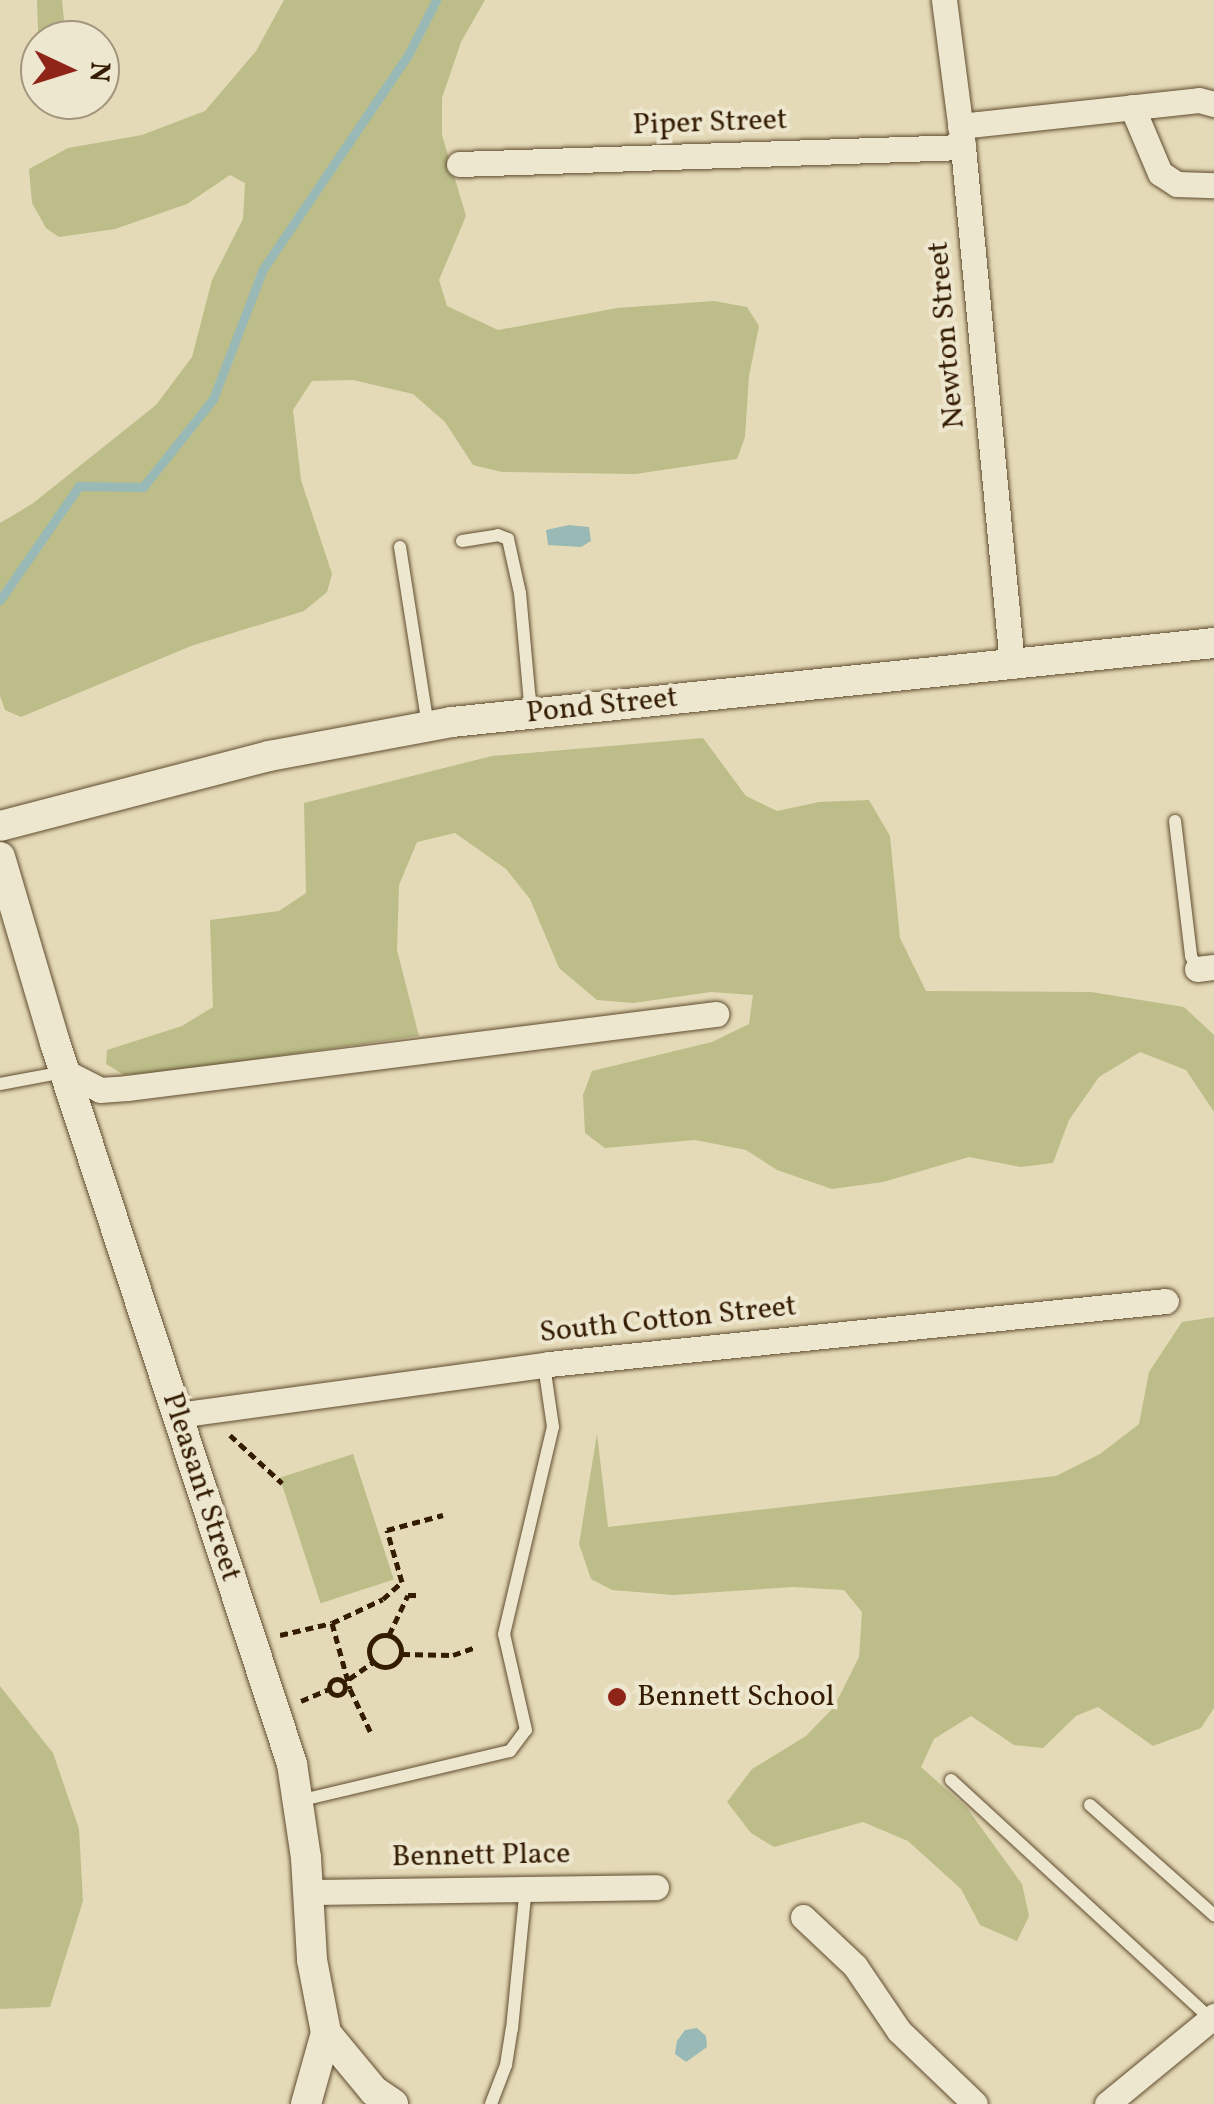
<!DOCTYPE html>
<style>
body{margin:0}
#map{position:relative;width:1214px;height:2104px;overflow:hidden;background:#e5dab7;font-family:Vollkorn,serif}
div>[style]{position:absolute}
.green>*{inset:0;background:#bcbd89;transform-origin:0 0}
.water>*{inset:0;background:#98b9b6}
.stream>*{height:9px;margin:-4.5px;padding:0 4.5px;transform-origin:4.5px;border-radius:4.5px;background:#98b9b6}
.path>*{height:5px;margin-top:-2.5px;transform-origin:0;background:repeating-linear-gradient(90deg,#341c02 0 8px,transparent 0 13px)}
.path>.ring{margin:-2.5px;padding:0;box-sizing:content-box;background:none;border:5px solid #341c02;border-radius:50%}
.roads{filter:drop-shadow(0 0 2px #604c2f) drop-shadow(0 0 2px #604c2f)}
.service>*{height:12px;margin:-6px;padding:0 6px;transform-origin:6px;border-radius:6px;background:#eee7d0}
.minor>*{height:25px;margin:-12.5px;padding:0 12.5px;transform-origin:12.5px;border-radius:12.5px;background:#eee7d0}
.tertiary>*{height:30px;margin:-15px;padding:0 15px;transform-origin:15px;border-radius:15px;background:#eee7d0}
.dots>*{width:28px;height:28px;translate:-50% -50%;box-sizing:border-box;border:5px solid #eee7d0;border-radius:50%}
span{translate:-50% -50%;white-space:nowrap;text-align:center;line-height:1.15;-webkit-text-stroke:8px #eee7d0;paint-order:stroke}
.street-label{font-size:30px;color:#341c02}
.poi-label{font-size:30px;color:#341c02}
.left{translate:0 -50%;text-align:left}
.north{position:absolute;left:20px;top:20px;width:100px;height:100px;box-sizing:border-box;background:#eee7d0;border:2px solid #a4967e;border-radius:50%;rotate:94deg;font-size:28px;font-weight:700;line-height:40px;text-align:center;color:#341c02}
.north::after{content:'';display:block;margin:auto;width:35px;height:45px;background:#8f2418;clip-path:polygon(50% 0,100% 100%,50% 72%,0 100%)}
</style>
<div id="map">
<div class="green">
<div style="clip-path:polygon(37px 0,62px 0,66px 40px,40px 40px,40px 88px)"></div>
<div style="clip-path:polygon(284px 0,485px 0,461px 42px,442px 98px,442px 135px,466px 216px,439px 280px,447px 306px,498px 330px,617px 308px,714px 301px,747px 307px,759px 326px,749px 376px,745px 437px,737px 459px,635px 474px,502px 472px,473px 465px,445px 422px,413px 394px,353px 380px,312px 381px,293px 410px,301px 480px,332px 574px,327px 592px,304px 611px,191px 646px,21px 717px,5px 710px,0 696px,0 523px,32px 504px,156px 405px,192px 357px,212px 280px,243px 219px,245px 183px,230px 175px,187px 204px,115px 229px,59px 237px,46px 228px,32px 203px,29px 169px,68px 148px,142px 135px,205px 111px,256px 51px)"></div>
<div style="clip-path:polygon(703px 738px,746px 796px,777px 811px,819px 802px,869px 800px,890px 836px,900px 938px,926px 991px,1091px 992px,1184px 1007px,1214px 1035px,1214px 1112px,1186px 1070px,1140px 1052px,1099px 1077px,1069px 1120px,1053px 1163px,1021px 1167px,969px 1157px,883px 1182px,832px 1189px,777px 1170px,746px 1150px,695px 1140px,605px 1148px,585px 1133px,583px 1095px,592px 1071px,712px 1042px,749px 1024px,753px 995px,711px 992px,633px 1003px,597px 1000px,559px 968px,530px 899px,506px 869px,455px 833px,417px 842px,399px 885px,397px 950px,419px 1036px,164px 1072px,124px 1075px,106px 1064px,107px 1050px,182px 1026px,213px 1007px,210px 920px,279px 911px,306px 893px,304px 803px,492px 756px)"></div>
<div style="clip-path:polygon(1214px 1317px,1214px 1708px,1201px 1728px,1153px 1746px,1098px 1707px,1076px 1716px,1043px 1748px,1014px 1745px,971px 1716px,934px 1739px,921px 1767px,967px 1808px,1022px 1884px,1029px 1916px,1017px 1941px,980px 1925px,961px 1889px,908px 1841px,863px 1822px,774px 1847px,751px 1833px,727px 1802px,752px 1769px,806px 1736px,834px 1707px,859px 1657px,862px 1612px,844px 1590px,793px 1587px,673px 1595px,612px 1590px,591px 1579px,579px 1544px,597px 1434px,608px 1527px,1056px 1476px,1100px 1454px,1139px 1424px,1149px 1372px,1182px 1322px)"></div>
<div style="left:353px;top:1454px;width:132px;height:77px;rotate:72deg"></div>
<div style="clip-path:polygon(0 1686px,53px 1753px,79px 1829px,83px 1901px,50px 2007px,0 2009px)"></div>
</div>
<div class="water">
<div style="clip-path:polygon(569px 525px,589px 527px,591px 541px,581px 547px,548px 545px,546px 530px)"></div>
<div style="clip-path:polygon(697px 2028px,706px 2036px,707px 2047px,686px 2062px,675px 2054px,677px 2041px,685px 2030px)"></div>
</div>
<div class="stream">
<div style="left:0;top:600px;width:139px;rotate:-55.3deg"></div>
<div style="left:79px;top:486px;width:64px;rotate:0.9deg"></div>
<div style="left:143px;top:487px;width:112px;rotate:-51.5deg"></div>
<div style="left:213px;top:399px;width:139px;rotate:-69deg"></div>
<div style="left:263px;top:269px;width:258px;rotate:-55.9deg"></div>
<div style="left:408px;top:55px;width:62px;rotate:-63deg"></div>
</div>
<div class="path">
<div style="left:230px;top:1435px;width:71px;rotate:42.7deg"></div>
<div style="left:332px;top:1623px;width:68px;rotate:74.7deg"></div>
<div style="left:350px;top:1689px;width:47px;rotate:64.5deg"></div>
<div class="ring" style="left:369px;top:1635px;width:27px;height:27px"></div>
<div style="left:280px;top:1635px;width:53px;rotate:-13deg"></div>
<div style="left:332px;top:1623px;width:56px;rotate:-25.2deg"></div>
<div style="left:383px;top:1599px;width:25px;rotate:-42deg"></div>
<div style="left:402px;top:1582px;width:54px;rotate:-106.1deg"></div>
<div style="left:387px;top:1530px;width:58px;rotate:-15deg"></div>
<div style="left:389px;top:1635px;width:44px;rotate:-64.6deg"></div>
<div style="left:408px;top:1595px;width:8px"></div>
<div style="left:402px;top:1654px;width:51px;rotate:1.1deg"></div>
<div style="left:453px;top:1655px;width:24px;rotate:-19deg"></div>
<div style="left:349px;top:1679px;width:29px;rotate:-35deg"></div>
<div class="ring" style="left:329px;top:1679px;width:11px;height:11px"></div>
<div style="left:301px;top:1701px;width:30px;rotate:-23deg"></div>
</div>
<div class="roads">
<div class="service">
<div style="left:462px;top:541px;width:36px;rotate:-9deg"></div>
<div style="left:498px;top:535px;width:11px;rotate:22deg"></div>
<div style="left:508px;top:539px;width:55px;rotate:77.5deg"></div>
<div style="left:520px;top:593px;width:121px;rotate:84.8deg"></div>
<div style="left:400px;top:547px;width:181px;rotate:81.1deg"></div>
<div style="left:1175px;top:821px;width:136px;rotate:83.2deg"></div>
<div style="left:1191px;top:956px;width:14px;rotate:65deg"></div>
<div style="left:0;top:1084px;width:66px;rotate:-10.5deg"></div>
<div style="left:951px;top:1780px;width:352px;rotate:42.6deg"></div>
<div style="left:298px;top:1801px;width:218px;rotate:-13.3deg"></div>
<div style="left:510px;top:1751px;width:26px;rotate:-53deg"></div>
<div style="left:526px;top:1730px;width:98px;rotate:-102.9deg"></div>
<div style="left:504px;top:1634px;width:213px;rotate:-76.7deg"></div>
<div style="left:553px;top:1427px;width:63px;rotate:-98.3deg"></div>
<div style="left:1090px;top:1805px;width:166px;rotate:41.6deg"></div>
<div style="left:491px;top:2104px;width:42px;rotate:-69deg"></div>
<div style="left:506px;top:2065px;width:36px;rotate:-81deg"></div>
<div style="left:512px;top:2029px;width:144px;rotate:-84.4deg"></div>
</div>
<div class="minor">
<div style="left:944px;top:0;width:148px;rotate:82.6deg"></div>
<div style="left:963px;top:147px;width:519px;rotate:84.59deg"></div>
<div style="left:1132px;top:107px;width:72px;rotate:67deg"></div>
<div style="left:1160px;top:173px;width:20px;rotate:33deg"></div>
<div style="left:1177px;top:184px;width:37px;rotate:2deg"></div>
<div style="left:960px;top:126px;width:240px;rotate:-6.2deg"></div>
<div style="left:1199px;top:100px;width:16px;rotate:15deg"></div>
<div style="left:459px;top:164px;width:504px;rotate:-1.93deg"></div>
<div style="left:1197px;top:969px;width:17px;rotate:-7deg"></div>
<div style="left:65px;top:1072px;width:39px;rotate:27deg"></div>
<div style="left:100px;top:1090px;width:27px;rotate:-4deg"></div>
<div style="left:127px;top:1088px;width:594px;rotate:-7.16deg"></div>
<div style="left:178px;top:1415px;width:374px;rotate:-7.8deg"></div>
<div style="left:549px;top:1364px;width:620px;rotate:-5.83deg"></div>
<div style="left:308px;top:1892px;width:348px;rotate:-0.8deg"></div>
<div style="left:803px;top:1917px;width:71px;rotate:43.3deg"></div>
<div style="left:855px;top:1966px;width:78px;rotate:55.9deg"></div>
<div style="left:899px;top:2031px;width:105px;rotate:43.8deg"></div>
<div style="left:1107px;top:2104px;width:139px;rotate:-39.4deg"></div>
</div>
<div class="tertiary">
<div style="left:0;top:826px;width:278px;rotate:-14.6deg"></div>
<div style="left:269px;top:756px;width:186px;rotate:-10.5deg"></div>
<div style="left:452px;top:722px;width:766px;rotate:-5.92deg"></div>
<div style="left:0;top:857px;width:194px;rotate:73.5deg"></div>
<div style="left:55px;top:1043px;width:759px;rotate:71.8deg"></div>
<div style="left:292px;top:1764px;width:95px;rotate:81.5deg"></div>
<div style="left:306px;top:1858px;width:102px;rotate:86.6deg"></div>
<div style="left:312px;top:1960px;width:74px;rotate:79.1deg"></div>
<div style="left:326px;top:2033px;width:75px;rotate:50.4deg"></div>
<div style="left:374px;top:2091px;width:23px;rotate:34deg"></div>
<div style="left:306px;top:2104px;width:74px;rotate:-74.3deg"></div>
</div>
</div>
<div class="dots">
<div style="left:617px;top:1697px;background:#8f2418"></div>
</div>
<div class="street-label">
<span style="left:710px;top:123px;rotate:-2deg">Piper Street</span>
<span style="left:947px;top:335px;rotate:-95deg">Newton Street</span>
<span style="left:602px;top:706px;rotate:-6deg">Pond Street</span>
<span style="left:668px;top:1320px;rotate:-6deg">South Cotton Street</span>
<span style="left:201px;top:1487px;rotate:72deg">Pleasant Street</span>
<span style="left:481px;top:1856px;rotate:-1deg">Bennett Place</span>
</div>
<div class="poi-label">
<span class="left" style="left:637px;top:1697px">Bennett School</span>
</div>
<div class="north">N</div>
</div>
